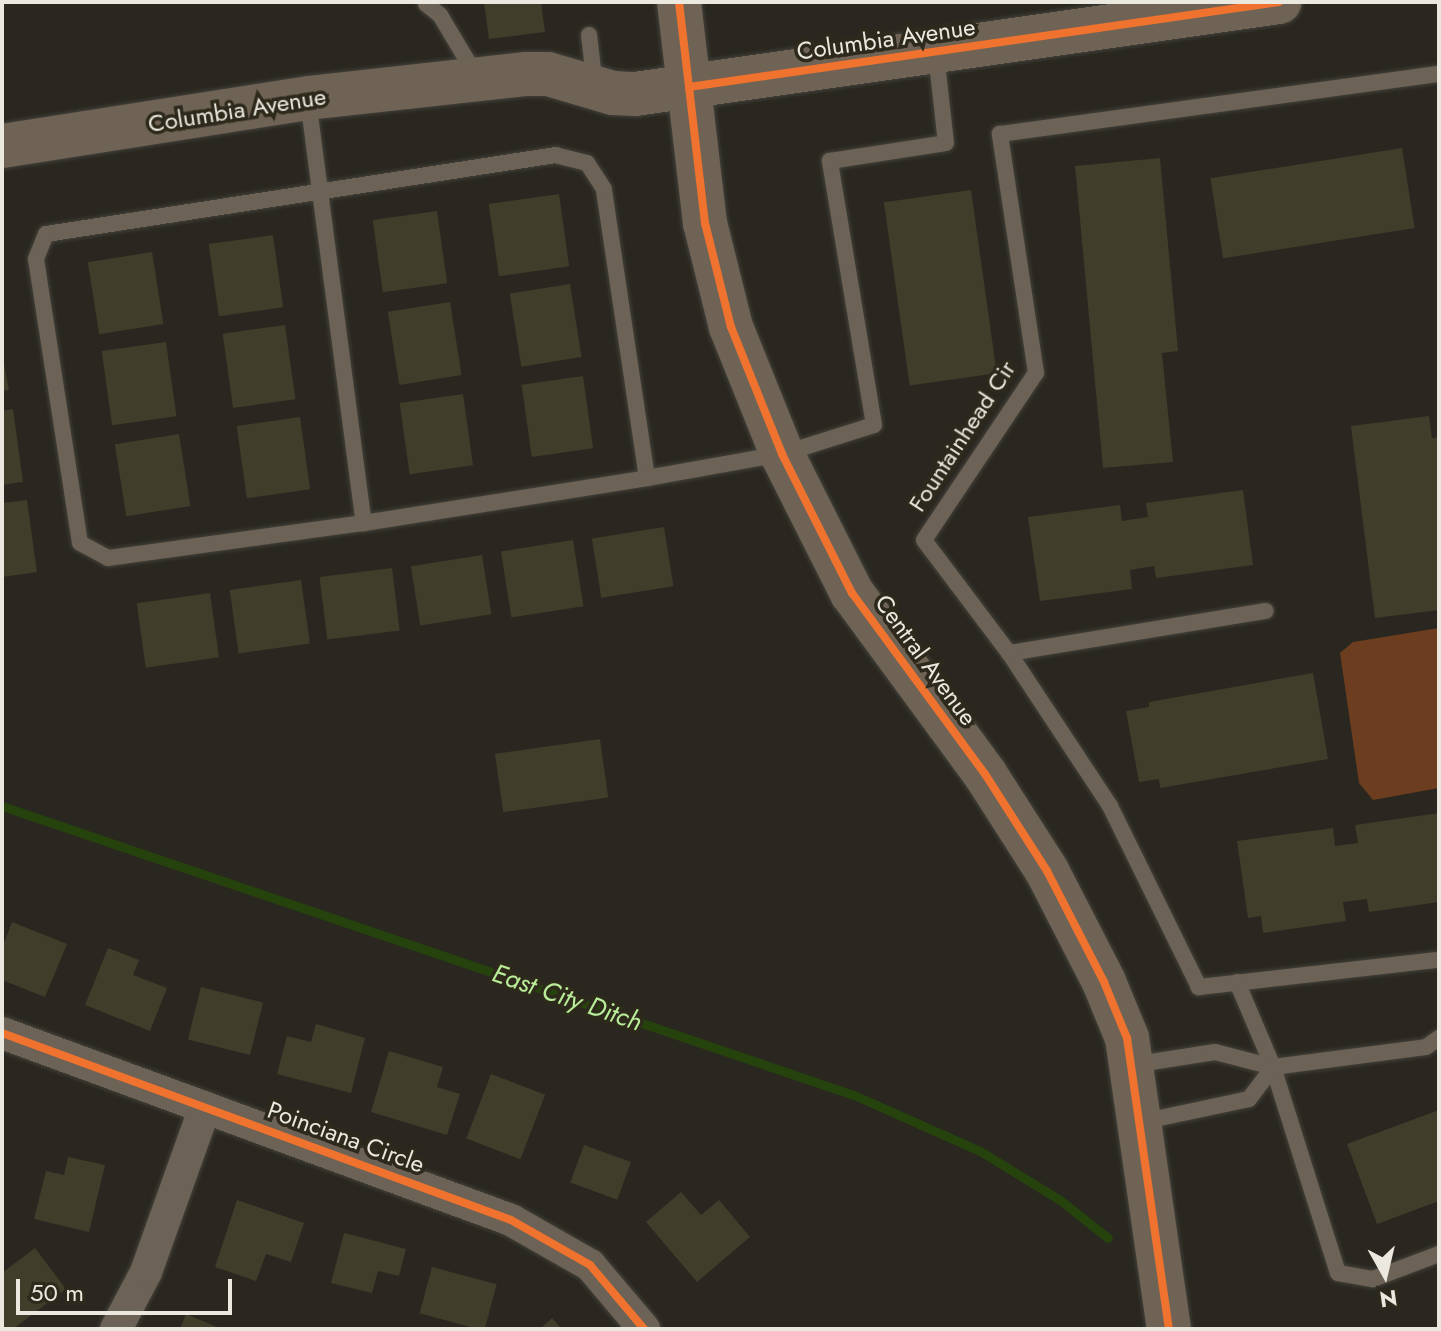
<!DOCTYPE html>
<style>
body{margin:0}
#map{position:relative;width:1441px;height:1331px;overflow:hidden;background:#29271f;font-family:Jost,sans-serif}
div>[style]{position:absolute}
.green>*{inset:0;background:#6c3d1f}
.stream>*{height:9px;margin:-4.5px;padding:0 4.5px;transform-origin:4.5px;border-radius:4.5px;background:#26430d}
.building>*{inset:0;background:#3e3e2b;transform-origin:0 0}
.roads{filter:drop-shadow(0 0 2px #43413b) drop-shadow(0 0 2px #43413b)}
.lane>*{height:16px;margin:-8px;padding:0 8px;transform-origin:8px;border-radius:8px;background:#6c6255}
.street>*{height:32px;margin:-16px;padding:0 16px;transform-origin:16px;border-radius:16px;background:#6c6255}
.secondary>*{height:44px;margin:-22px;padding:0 22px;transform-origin:22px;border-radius:22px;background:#6f6355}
.cycleway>*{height:8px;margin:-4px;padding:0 4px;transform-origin:4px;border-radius:4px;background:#ef722f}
span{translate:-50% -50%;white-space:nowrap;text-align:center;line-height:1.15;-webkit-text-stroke:7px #2d291b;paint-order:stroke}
.street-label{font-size:24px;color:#ebe8df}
.water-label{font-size:26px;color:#baed99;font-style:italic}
.frame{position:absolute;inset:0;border:4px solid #ebe8df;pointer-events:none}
.north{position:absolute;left:1345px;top:1235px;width:80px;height:80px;-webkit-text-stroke:6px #2d291b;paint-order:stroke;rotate:172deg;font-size:22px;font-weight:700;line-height:32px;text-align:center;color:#ebe8df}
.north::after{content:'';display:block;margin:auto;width:28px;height:36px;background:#ebe8df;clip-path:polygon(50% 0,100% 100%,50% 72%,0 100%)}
.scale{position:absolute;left:16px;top:1279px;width:216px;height:36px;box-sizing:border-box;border:4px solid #ebe8df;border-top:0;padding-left:10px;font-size:24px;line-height:28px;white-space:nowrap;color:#ebe8df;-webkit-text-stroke:6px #2d291b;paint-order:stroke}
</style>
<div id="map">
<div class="green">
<div style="clip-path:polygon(1439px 628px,1439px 788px,1373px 800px,1359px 783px,1340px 653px,1353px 642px)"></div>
</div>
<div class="stream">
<div style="left:2px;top:806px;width:900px;rotate:18.74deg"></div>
<div style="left:854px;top:1095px;width:138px;rotate:24deg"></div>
<div style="left:980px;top:1151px;width:94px;rotate:31.5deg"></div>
<div style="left:1060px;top:1200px;width:61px;rotate:38.4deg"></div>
</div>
<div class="building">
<div style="clip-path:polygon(484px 2px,541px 2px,545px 32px,489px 39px)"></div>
<div style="left:1402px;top:148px;width:81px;height:194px;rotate:81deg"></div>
<div style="clip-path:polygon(1160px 158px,1178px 351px,1162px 353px,1173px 462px,1103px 468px,1075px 166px)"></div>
<div style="left:971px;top:190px;width:185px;height:88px;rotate:82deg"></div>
<div style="left:559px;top:194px;width:73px;height:71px;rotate:82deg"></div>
<div style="left:437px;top:211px;width:73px;height:65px;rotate:82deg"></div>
<div style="left:273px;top:235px;width:73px;height:65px;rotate:82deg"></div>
<div style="left:152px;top:252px;width:73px;height:65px;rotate:81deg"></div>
<div style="left:570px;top:284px;width:74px;height:61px;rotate:81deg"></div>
<div style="left:450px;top:302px;width:74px;height:63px;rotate:81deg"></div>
<div style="left:285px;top:325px;width:75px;height:63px;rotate:82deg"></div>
<div style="left:166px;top:342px;width:75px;height:65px;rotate:82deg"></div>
<div style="clip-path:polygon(2px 353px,9px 390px,2px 391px)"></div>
<div style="left:583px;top:376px;width:73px;height:62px;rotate:82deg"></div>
<div style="left:463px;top:394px;width:72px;height:64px;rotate:82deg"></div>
<div style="clip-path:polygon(13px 409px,23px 482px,2px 485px,2px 411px)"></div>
<div style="clip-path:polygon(1429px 416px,1432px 438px,1439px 437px,1439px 610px,1375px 618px,1351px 426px)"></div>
<div style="left:300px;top:417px;width:73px;height:64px;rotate:82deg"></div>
<div style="left:179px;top:434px;width:73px;height:65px;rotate:81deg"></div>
<div style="clip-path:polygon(1243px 490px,1253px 565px,1156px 578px,1154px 566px,1130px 570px,1132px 589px,1040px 601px,1028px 517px,1120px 505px,1122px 521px,1148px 517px,1146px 503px)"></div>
<div style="clip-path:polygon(27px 500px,37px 572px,2px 577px,2px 503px)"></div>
<div style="left:664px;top:527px;width:60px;height:73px;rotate:81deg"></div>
<div style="left:573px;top:540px;width:67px;height:73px;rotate:81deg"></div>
<div style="left:482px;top:555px;width:60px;height:72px;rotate:81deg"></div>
<div style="left:392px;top:568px;width:63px;height:73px;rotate:83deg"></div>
<div style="left:301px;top:580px;width:64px;height:72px;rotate:82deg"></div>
<div style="left:210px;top:593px;width:65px;height:74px;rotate:82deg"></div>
<div style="clip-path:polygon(1313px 673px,1328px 759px,1160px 788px,1159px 779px,1139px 782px,1126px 711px,1149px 707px,1149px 702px)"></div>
<div style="left:600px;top:739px;width:59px;height:106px;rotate:82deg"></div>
<div style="clip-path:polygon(1439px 813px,1439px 902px,1369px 912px,1367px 899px,1343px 902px,1346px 921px,1263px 933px,1261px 916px,1248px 918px,1237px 841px,1333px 828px,1335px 846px,1358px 843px,1355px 825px)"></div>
<div style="clip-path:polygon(12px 922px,67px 944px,45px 997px,2px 980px,2px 948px)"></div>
<div style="clip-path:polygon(108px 948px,139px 960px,133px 975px,167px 988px,150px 1031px,85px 1005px)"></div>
<div style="left:201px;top:987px;width:64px;height:54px;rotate:14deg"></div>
<div style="clip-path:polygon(316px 1024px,365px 1038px,351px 1093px,277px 1074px,287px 1036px,311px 1042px)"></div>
<div style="clip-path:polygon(389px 1051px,443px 1067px,437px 1087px,460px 1094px,447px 1135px,371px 1112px)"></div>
<div style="left:491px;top:1074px;width:58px;height:69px;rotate:21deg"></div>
<div style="clip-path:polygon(1439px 1110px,1439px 1201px,1377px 1224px,1347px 1144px)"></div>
<div style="left:584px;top:1145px;width:50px;height:40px;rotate:20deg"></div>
<div style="clip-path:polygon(68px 1157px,105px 1165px,89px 1232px,34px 1219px,46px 1171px,64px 1175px)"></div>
<div style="clip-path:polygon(681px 1192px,701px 1215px,719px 1200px,750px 1237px,697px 1282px,646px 1222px)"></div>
<div style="clip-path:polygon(237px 1200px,304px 1223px,291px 1262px,266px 1254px,256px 1281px,215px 1267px)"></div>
<div style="clip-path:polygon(344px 1233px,406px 1249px,399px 1276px,378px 1271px,372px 1293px,331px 1283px)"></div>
<div style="clip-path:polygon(35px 1248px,66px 1289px,13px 1329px,2px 1329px,2px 1273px)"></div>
<div style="left:432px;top:1267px;width:67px;height:48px;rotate:15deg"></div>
<div style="clip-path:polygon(186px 1314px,222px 1329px,180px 1329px)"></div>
<div style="clip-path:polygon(552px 1318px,562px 1329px,540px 1329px)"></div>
</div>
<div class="roads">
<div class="lane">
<div style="left:426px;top:4px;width:18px;rotate:38deg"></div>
<div style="left:440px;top:15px;width:72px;rotate:59.2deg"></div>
<div style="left:589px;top:35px;width:51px;rotate:83.3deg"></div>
<div style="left:308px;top:100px;width:427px;rotate:82.5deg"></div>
<div style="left:647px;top:478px;width:292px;rotate:-98.5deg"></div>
<div style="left:604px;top:189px;width:31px;rotate:-123deg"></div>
<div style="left:587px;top:163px;width:32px;rotate:-166deg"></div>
<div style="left:556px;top:155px;width:516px;rotate:171.19deg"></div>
<div style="left:46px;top:234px;width:27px;rotate:112deg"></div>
<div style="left:36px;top:259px;width:287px;rotate:81.2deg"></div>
<div style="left:80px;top:543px;width:32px;rotate:28deg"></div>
<div style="left:108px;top:558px;width:258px;rotate:-7.8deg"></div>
<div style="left:364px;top:523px;width:287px;rotate:-9deg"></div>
<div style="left:647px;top:478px;width:137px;rotate:-10.1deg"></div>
<div style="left:782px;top:454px;width:96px;rotate:-17.5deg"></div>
<div style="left:874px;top:425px;width:268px;rotate:-99.5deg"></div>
<div style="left:830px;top:161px;width:117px;rotate:-8.8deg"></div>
<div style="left:946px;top:143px;width:90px;rotate:-96.4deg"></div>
<div style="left:1009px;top:653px;width:260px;rotate:-9.3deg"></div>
<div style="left:1436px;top:960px;width:239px;rotate:173.5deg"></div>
<div style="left:1199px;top:987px;width:202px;rotate:-116.2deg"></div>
<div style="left:1110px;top:806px;width:183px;rotate:-123.4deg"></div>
<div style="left:1009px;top:653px;width:141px;rotate:-127deg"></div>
<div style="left:924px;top:540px;width:201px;rotate:-56.2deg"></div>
<div style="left:1036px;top:373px;width:242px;rotate:-98.6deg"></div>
<div style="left:1000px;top:134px;width:443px;rotate:-7.8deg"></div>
<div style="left:1237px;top:982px;width:92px;rotate:67deg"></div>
<div style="left:1273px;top:1067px;width:216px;rotate:72.5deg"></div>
<div style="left:1338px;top:1273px;width:36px;rotate:10deg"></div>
<div style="left:1373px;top:1279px;width:71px;rotate:-20.7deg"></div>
<div style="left:1132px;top:1065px;width:84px;rotate:-8.9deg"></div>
<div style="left:1215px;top:1052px;width:60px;rotate:14.5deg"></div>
<div style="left:1273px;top:1067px;width:154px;rotate:-7.4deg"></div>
<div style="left:1426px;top:1047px;width:16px;rotate:-35deg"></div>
<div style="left:1141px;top:1122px;width:110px;rotate:-12deg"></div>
<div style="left:1249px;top:1099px;width:40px;rotate:-53deg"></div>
</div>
<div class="street">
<div style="left:2px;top:1033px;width:542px;rotate:20.17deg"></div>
<div style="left:511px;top:1220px;width:91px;rotate:29.7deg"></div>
<div style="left:590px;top:1265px;width:84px;rotate:49.8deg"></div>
<div style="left:116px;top:1329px;width:64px;rotate:-62.2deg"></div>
<div style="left:146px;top:1272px;width:175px;rotate:-70.3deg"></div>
</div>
<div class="secondary">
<div style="left:679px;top:2px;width:223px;rotate:83.3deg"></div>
<div style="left:705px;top:223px;width:107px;rotate:76deg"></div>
<div style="left:731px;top:327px;width:137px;rotate:68.1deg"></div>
<div style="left:782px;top:454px;width:156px;rotate:63.3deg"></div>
<div style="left:852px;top:593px;width:225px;rotate:53.7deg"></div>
<div style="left:985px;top:774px;width:115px;rotate:57.4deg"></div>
<div style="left:1047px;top:871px;width:125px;rotate:62.8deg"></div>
<div style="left:1104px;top:982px;width:61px;rotate:67.7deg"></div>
<div style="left:1127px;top:1038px;width:294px;rotate:81.8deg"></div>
<div style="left:2px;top:146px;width:310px;rotate:-8.9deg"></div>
<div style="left:308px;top:98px;width:218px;rotate:-6.3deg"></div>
<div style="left:525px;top:74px;width:23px"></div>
<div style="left:548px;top:74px;width:68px;rotate:16.3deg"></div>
<div style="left:613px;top:93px;width:22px;rotate:3deg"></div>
<div style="left:635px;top:94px;width:651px;rotate:-8.13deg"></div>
</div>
</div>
<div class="cycleway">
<div style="left:679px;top:2px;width:223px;rotate:83.3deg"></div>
<div style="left:705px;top:223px;width:107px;rotate:76deg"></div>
<div style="left:731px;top:327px;width:137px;rotate:68.1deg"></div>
<div style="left:782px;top:454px;width:156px;rotate:63.3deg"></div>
<div style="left:852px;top:593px;width:225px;rotate:53.7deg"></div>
<div style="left:985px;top:774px;width:115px;rotate:57.4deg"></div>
<div style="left:1047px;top:871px;width:125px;rotate:62.8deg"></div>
<div style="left:1104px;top:982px;width:61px;rotate:67.7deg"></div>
<div style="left:1127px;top:1038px;width:294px;rotate:81.8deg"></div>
<div style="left:689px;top:87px;width:596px;rotate:-8.2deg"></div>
<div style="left:2px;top:1033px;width:542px;rotate:20.17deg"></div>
<div style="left:511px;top:1220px;width:91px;rotate:29.7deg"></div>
<div style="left:590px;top:1265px;width:84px;rotate:49.8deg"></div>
</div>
<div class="street-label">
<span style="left:886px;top:39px;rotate:-8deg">Columbia Avenue</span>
<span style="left:237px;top:110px;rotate:-9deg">Columbia Avenue</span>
<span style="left:962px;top:436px;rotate:-57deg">Fountainhead Cir</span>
<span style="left:926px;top:660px;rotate:54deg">Central Avenue</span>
<span style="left:346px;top:1137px;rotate:20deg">Poinciana Circle</span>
</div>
<div class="water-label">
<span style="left:567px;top:998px;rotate:19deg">East City Ditch</span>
</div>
<div class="frame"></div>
<div class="north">N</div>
<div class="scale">50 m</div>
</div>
